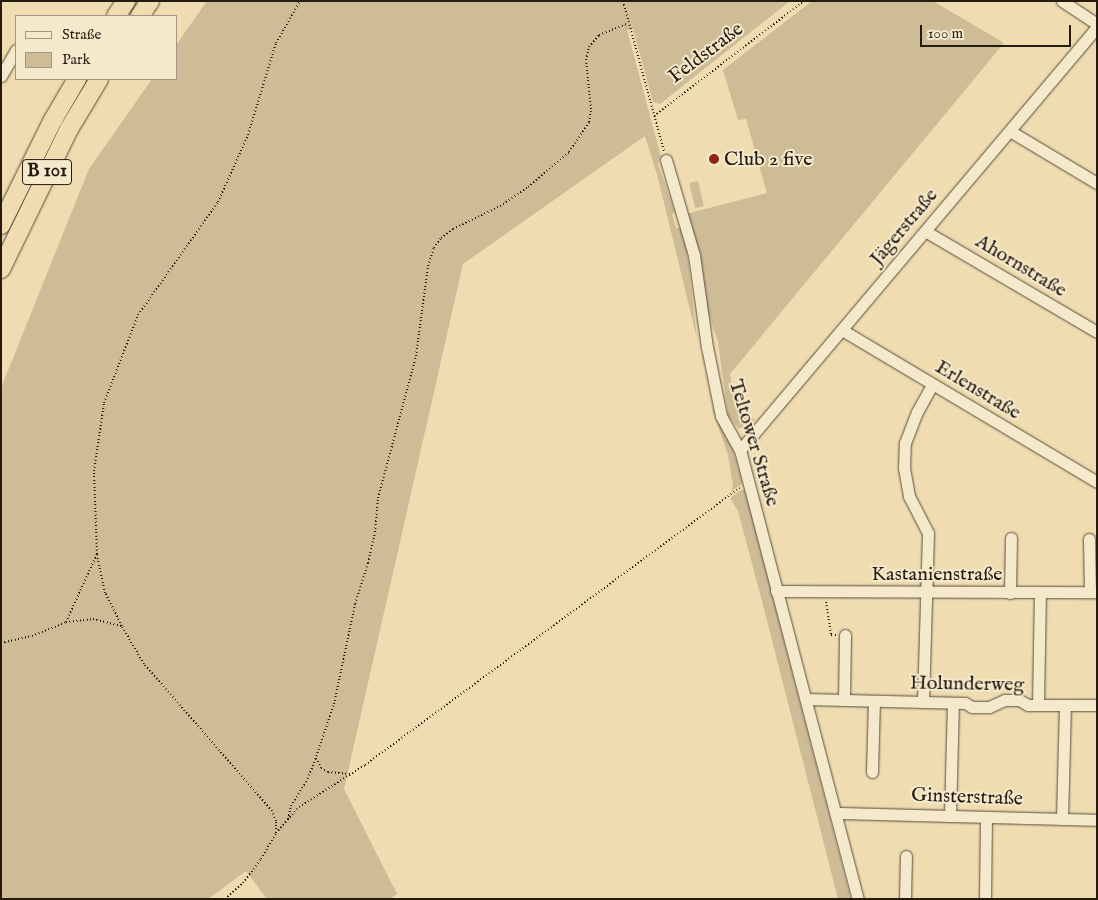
<!DOCTYPE html>
<meta charset="utf-8">
<style>
body{margin:0}
#map{position:relative;width:1098px;height:900px;overflow:hidden;background:#efddb1;font-family:"IM FELL English",serif}
div>[style]{position:absolute}
.green>*{inset:0;background:#cdbc96;transform-origin:0 0}
.path>*{height:2px;margin-top:-1px;transform-origin:0;background:repeating-linear-gradient(90deg,#261b11 0 1px,transparent 0 3.5px)}
.roads{filter:drop-shadow(0 0 1px #584c39) drop-shadow(0 0 1px #584c39)}
.minor>*{height:11px;margin:-5.5px;padding:0 5.5px;transform-origin:5.5px;border-radius:5.5px;background:#f5e9cc}
.highway>*{height:18px;margin:-9px;padding:0 9px;transform-origin:9px;border-radius:9px;background:#efddb1}
.dots>*{width:14px;height:14px;translate:-50% -50%;box-sizing:border-box;border:2px solid #f5e9cc;border-radius:50%}
span{translate:-50% -50%;white-space:nowrap;text-align:center;line-height:1.15;-webkit-text-stroke:4px #f5e9cc;paint-order:stroke}
.shield-label span{padding:1px 4px;background:#f5e9cc;border:1px solid;border-radius:4px;-webkit-text-stroke-width:0}
.shield-label{font-size:19px;color:#261b11;font-weight:700}
.street-label{font-size:20px;color:#261b11}
.poi-label{font-size:20px;color:#261b11}
.left{translate:0 -50%;text-align:left}
.frame{position:absolute;inset:0;border:2px solid #261b11;pointer-events:none}
.legend{position:absolute;left:15px;top:15px;width:162px;height:65px;box-sizing:border-box;background:#f5e9cc;border:1px solid #a29781;margin:0;padding:6px 9px;list-style:none;font-size:15px;color:#261b11}
.legend li{display:flex;align-items:center;gap:10px;height:25px}
.legend b{width:25px;border:1px solid #a29781}
.scale{position:absolute;left:920px;top:25px;width:151px;height:22px;box-sizing:border-box;border:2px solid #261b11;border-top:0;padding-left:6px;font-size:15px;line-height:18px;white-space:nowrap;color:#261b11;-webkit-text-stroke:4px #f5e9cc;paint-order:stroke}
</style>
<div id="map">
<div class="green">
<div style="clip-path:polygon(207px 1px,790px 1px,660px 104px,653px 102px,633px 29px,627px 30px,661px 157px,658px 164px,675px 212px,672px 214px,676px 228px,681px 228px,686px 242px,697px 339px,658px 178px,645px 136px,463px 264px,344px 789px,397px 894px,390px 899px,267px 899px,246px 871px,208px 899px,1px 899px,1px 388px,89px 169px,152px 79px,176px 79px,176px 45px)"></div>
<div style="clip-path:polygon(812px 1px,933px 1px,1004px 43px,730px 374px,736px 405px,755px 420px,749px 427px,738px 428px,728px 416px,718px 342px,709px 315px,686px 214px,767px 193px,746px 119px,738px 120px,723px 70px)"></div>
<div style="left:698px;top:181px;width:26px;height:9px;rotate:77deg"></div>
<div style="clip-path:polygon(711px 406px,733px 450px,742px 481px,741px 485px,731px 491px,733px 486px,728px 455px)"></div>
<div style="clip-path:polygon(741px 490px,745px 490px,851px 899px,838px 899px,763px 605px,738px 511px,730px 498px)"></div>
</div>
<div class="path">
<div style="left:623px;top:1px;width:156px;rotate:74.7deg"></div>
<div style="left:654px;top:116px;width:189px;rotate:-37.5deg"></div>
<div style="left:826px;top:602px;width:33px;rotate:81deg"></div>
<div style="left:831px;top:635px;width:5px"></div>
<div style="left:66px;top:622px;width:27px;rotate:-6deg"></div>
<div style="left:93px;top:619px;width:29px;rotate:14deg"></div>
<div style="left:1px;top:643px;width:32px;rotate:-13deg"></div>
<div style="left:32px;top:636px;width:37px;rotate:-22deg"></div>
<div style="left:66px;top:622px;width:75px;rotate:-65.5deg"></div>
<div style="left:316px;top:758px;width:11px;rotate:63deg"></div>
<div style="left:321px;top:768px;width:8px;rotate:30deg"></div>
<div style="left:328px;top:772px;width:23px;rotate:5deg"></div>
<div style="left:288px;top:819px;width:13px;rotate:-77deg"></div>
<div style="left:291px;top:806px;width:28px;rotate:-58deg"></div>
<div style="left:306px;top:782px;width:21px;rotate:-67deg"></div>
<div style="left:314px;top:763px;width:62px;rotate:-71.3deg"></div>
<div style="left:334px;top:704px;width:102px;rotate:-78.1deg"></div>
<div style="left:355px;top:604px;width:43px;rotate:-72.4deg"></div>
<div style="left:368px;top:563px;width:32px;rotate:-77deg"></div>
<div style="left:375px;top:532px;width:34px;rotate:-85deg"></div>
<div style="left:378px;top:498px;width:147px;rotate:-75deg"></div>
<div style="left:416px;top:356px;width:91px;rotate:-82.4deg"></div>
<div style="left:428px;top:266px;width:19px;rotate:-72deg"></div>
<div style="left:434px;top:248px;width:12px;rotate:-55deg"></div>
<div style="left:441px;top:238px;width:15px;rotate:-37deg"></div>
<div style="left:453px;top:229px;width:52px;rotate:-26.1deg"></div>
<div style="left:500px;top:206px;width:34px;rotate:-34deg"></div>
<div style="left:528px;top:187px;width:54px;rotate:-40.5deg"></div>
<div style="left:569px;top:152px;width:36px;rotate:-56deg"></div>
<div style="left:589px;top:122px;width:13px;rotate:-81deg"></div>
<div style="left:591px;top:109px;width:49px;rotate:-95.8deg"></div>
<div style="left:586px;top:60px;width:13px;rotate:-77deg"></div>
<div style="left:589px;top:47px;width:16px;rotate:-50deg"></div>
<div style="left:599px;top:35px;width:31px;rotate:-22deg"></div>
<div style="left:276px;top:833px;width:12px;rotate:-90deg"></div>
<div style="left:276px;top:821px;width:11px;rotate:-112deg"></div>
<div style="left:272px;top:811px;width:195px;rotate:-131deg"></div>
<div style="left:144px;top:664px;width:44px;rotate:-120.1deg"></div>
<div style="left:122px;top:626px;width:37px;rotate:-117deg"></div>
<div style="left:105px;top:593px;width:40px;rotate:-102deg"></div>
<div style="left:97px;top:554px;width:83px;rotate:-92.1deg"></div>
<div style="left:94px;top:471px;width:69px;rotate:-81.6deg"></div>
<div style="left:104px;top:403px;width:94px;rotate:-68.9deg"></div>
<div style="left:138px;top:315px;width:138px;rotate:-54.7deg"></div>
<div style="left:218px;top:202px;width:73px;rotate:-65.9deg"></div>
<div style="left:248px;top:135px;width:96px;rotate:-73.1deg"></div>
<div style="left:276px;top:43px;width:48px;rotate:-60.3deg"></div>
<div style="left:225px;top:899px;width:24px;rotate:-42deg"></div>
<div style="left:243px;top:883px;width:30px;rotate:-53deg"></div>
<div style="left:261px;top:859px;width:30px;rotate:-60deg"></div>
<div style="left:276px;top:833px;width:35px;rotate:-49deg"></div>
<div style="left:299px;top:807px;width:78px;rotate:-32.5deg"></div>
<div style="left:365px;top:765px;width:466px;rotate:-36.5deg"></div>
</div>
<div class="roads">
<div class="minor">
<div style="left:1062px;top:1px;width:42px;rotate:33.3deg"></div>
<div style="left:1px;top:76px;width:30px;rotate:-60deg"></div>
<div style="left:1010px;top:131px;width:101px;rotate:30.9deg"></div>
<div style="left:666px;top:160px;width:99px;rotate:73.6deg"></div>
<div style="left:694px;top:255px;width:93px;rotate:82deg"></div>
<div style="left:707px;top:347px;width:70px;rotate:78.5deg"></div>
<div style="left:721px;top:416px;width:39px;rotate:61deg"></div>
<div style="left:740px;top:450px;width:464px;rotate:75.3deg"></div>
<div style="left:925px;top:231px;width:199px;rotate:30.4deg"></div>
<div style="left:842px;top:330px;width:297px;rotate:30.8deg"></div>
<div style="left:740px;top:450px;width:554px;rotate:-49.84deg"></div>
<div style="left:1089px;top:539px;width:53px;rotate:88.9deg"></div>
<div style="left:776px;top:591px;width:321px;rotate:0.2deg"></div>
<div style="left:1010px;top:593px;width:55px;rotate:-89deg"></div>
<div style="left:806px;top:699px;width:159px;rotate:1.4deg"></div>
<div style="left:965px;top:703px;width:8px;rotate:30deg"></div>
<div style="left:972px;top:707px;width:17px"></div>
<div style="left:989px;top:707px;width:17px;rotate:-24deg"></div>
<div style="left:1005px;top:700px;width:14px"></div>
<div style="left:1019px;top:700px;width:10px;rotate:29deg"></div>
<div style="left:1028px;top:705px;width:69px"></div>
<div style="left:844px;top:700px;width:65px;rotate:-89.1deg"></div>
<div style="left:923px;top:702px;width:169px;rotate:-88.3deg"></div>
<div style="left:928px;top:533px;width:42px;rotate:-117.2deg"></div>
<div style="left:909px;top:496px;width:28px;rotate:-100deg"></div>
<div style="left:904px;top:468px;width:25px;rotate:-88deg"></div>
<div style="left:905px;top:443px;width:33px;rotate:-69deg"></div>
<div style="left:917px;top:412px;width:31px;rotate:-61deg"></div>
<div style="left:1038px;top:705px;width:112px;rotate:-89deg"></div>
<div style="left:872px;top:772px;width:71px;rotate:-88.4deg"></div>
<div style="left:836px;top:813px;width:261px;rotate:1.5deg"></div>
<div style="left:950px;top:816px;width:113px;rotate:-88.5deg"></div>
<div style="left:1062px;top:819px;width:114px;rotate:-88.5deg"></div>
<div style="left:905px;top:899px;width:43px;rotate:-88.7deg"></div>
<div style="left:985px;top:899px;width:82px;rotate:-89.3deg"></div>
</div>
<div class="highway">
<div style="left:116px;top:16px;width:18px;rotate:-56deg"></div>
<div style="left:140px;top:16px;width:18px;rotate:-56deg"></div>
<div style="left:1px;top:225px;width:117px;rotate:-63.7deg"></div>
<div style="left:53px;top:120px;width:48px;rotate:-59.7deg"></div>
<div style="left:1px;top:269px;width:156px;rotate:-64.1deg"></div>
<div style="left:69px;top:129px;width:58px;rotate:-59deg"></div>
</div>
</div>
<div class="dots">
<div style="left:714px;top:159px;background:#8f2418"></div>
</div>
<div class="shield-label">
<span style="left:47px;top:172px">B 101</span>
</div>
<div class="street-label">
<span style="left:706px;top:53px;rotate:-37deg">Feldstraße</span>
<span style="left:904px;top:227px;rotate:-50deg">Jägerstraße</span>
<span style="left:1021px;top:266px;rotate:31deg">Ahornstraße</span>
<span style="left:978px;top:390px;rotate:31deg">Erlenstraße</span>
<span style="left:754px;top:443px;rotate:73deg">Teltower Straße</span>
<span style="left:937px;top:574px">Kastanienstraße</span>
<span style="left:967px;top:684px;rotate:1deg">Holunderweg</span>
<span style="left:967px;top:797px;rotate:2deg">Ginsterstraße</span>
</div>
<div class="poi-label">
<span class="left" style="left:724px;top:159px">Club 2 five</span>
</div>
<div class="frame"></div>
<ul class="legend">
<li><b style="height:6px;background:#f5e9cc"></b>Straße</li>
<li><b style="height:14px;background:#cdbc96"></b>Park</li>
</ul>
<div class="scale">100 m</div>
</div>
